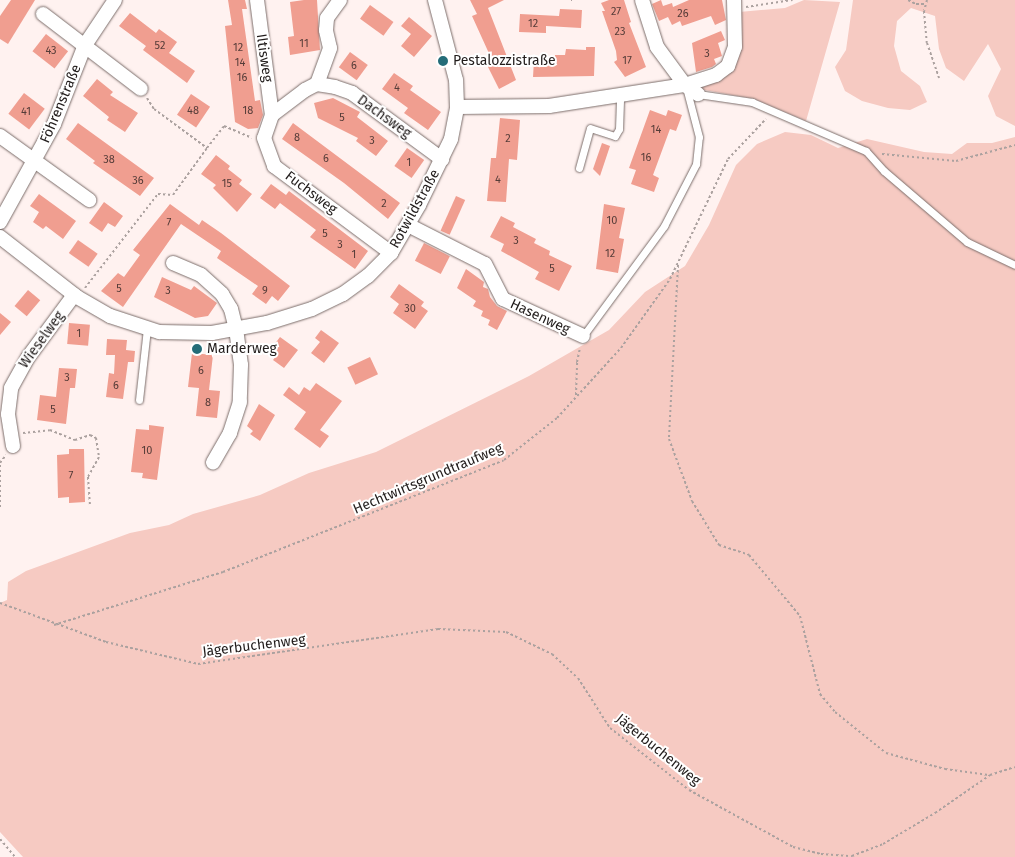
<!DOCTYPE html>
<meta charset="utf-8">
<style>
body{margin:0}
#map{position:relative;width:1015px;height:857px;overflow:hidden;background:#fff2f0;font-family:"Fira Sans",sans-serif}
div>[style]{position:absolute}
.green>*{inset:0;background:#f6cac2}
.building>*{inset:0;background:#f09e90;transform-origin:0 0}
.path>*{height:2px;margin-top:-1px;transform-origin:0;background:repeating-linear-gradient(90deg,#aba19f 0 2.5px,transparent 0 5px)}
.roads{filter:drop-shadow(0 0 1px #7c6e6b) drop-shadow(0 0 1px #7c6e6b)}
.lane>*{height:7px;margin:-3.5px;padding:0 3.5px;transform-origin:3.5px;border-radius:3.5px;background:#fff}
.street>*{height:14px;margin:-7px;padding:0 7px;transform-origin:7px;border-radius:7px;background:#fff}
.dots>*{width:14px;height:14px;translate:-50% -50%;box-sizing:border-box;border:2px solid #fff;border-radius:50%}
span{translate:-50% -50%;white-space:nowrap;text-align:center;line-height:1.15;-webkit-text-stroke:4px #fff;paint-order:stroke}
.number-label{font-size:11px;color:#553c38}
.number-label span{-webkit-text-stroke-width:0}
.street-label{font-size:14px;color:#211c1b}
.poi-label{font-size:14px;color:#211c1b}
.left{translate:0 -50%;text-align:left}
</style>
<div id="map">
<div class="green">
<div style="clip-path:polygon(804px 0,840px 2px,806px 121px,754px 99px,699px 89px,718px 80px,739px 12px,785px 8px)"></div>
<div style="clip-path:polygon(853px 0,1015px 0,1015px 126px,996px 116px,988px 96px,1001px 69px,988px 44px,964px 81px,946px 68px,939px 49px,935px 16px,911px 8px,897px 21px,894px 46px,901px 71px,920px 86px,927px 102px,910px 110px,888px 108px,862px 101px,845px 91px,835px 67px,846px 50px)"></div>
<div style="clip-path:polygon(785px 132px,811px 135px,838px 148px,867px 139px,924px 152px,952px 154px,967px 143px,992px 143px,1015px 137px,1015px 857px,23px 857px,0 832px,0 603px,7px 600px,8px 582px,26px 571px,130px 533px,169px 525px,193px 514px,260px 495px,309px 473px,376px 452px,529px 376px,609px 330px,645px 292px,685px 266px,709px 225px,736px 165px,757px 144px)"></div>
</div>
<div class="building">
<div style="clip-path:polygon(11px 0,35px 0,8px 44px,0 39px,0 16px)"></div>
<div style="clip-path:polygon(228px 0,245px 0,247px 9px,242px 9px,255px 101px,260px 100px,263px 115px,258px 128px,248px 129px,235px 122px,225px 26px,232px 25px)"></div>
<div style="clip-path:polygon(304px 0,317px 0,320px 50px,290px 55px,288px 37px,294px 36px,290px 2px)"></div>
<div style="clip-path:polygon(470px 0,504px 0,488px 8px,516px 80px,499px 89px,486px 63px,492px 60px,472px 16px,477px 14px)"></div>
<div style="clip-path:polygon(609px 0,624px 0,631px 22px,629px 23px,646px 67px,625px 77px,614px 62px,617px 60px,616px 51px,602px 11px,605px 11px,601px 3px)"></div>
<div style="clip-path:polygon(661px 0,663px 6px,672px 3px,673px 7px,689px 0,722px 0,726px 20px,715px 25px,711px 16px,682px 26px,680px 21px,672px 25px,668px 17px,659px 21px,652px 4px)"></div>
<div style="left:370px;top:5px;width:29px;height:17px;rotate:36deg"></div>
<div style="clip-path:polygon(560px 9px,582px 10px,581px 28px,546px 26px,546px 33px,519px 32px,520px 14px,559px 16px)"></div>
<div style="clip-path:polygon(130px 13px,156px 33px,159px 29px,177px 42px,169px 53px,195px 71px,187px 83px,143px 50px,146px 46px,119px 26px)"></div>
<div style="clip-path:polygon(409px 17px,432px 36px,414px 57px,401px 46px,411px 34px,401px 26px)"></div>
<div style="clip-path:polygon(721px 31px,725px 40px,718px 43px,722px 56px,714px 59px,716px 64px,712px 67px,696px 72px,692px 43px)"></div>
<div style="left:46px;top:34px;width:28px;height:22px;rotate:38deg"></div>
<div style="clip-path:polygon(586px 47px,595px 47px,594px 76px,533px 77px,534px 60px,555px 61px,555px 55px,565px 55px,566px 49px,586px 50px)"></div>
<div style="left:350px;top:52px;width:22px;height:19px;rotate:36deg"></div>
<div style="clip-path:polygon(394px 73px,413px 86px,410px 90px,441px 112px,428px 130px,404px 113px,408px 108px,382px 89px)"></div>
<div style="clip-path:polygon(97px 79px,113px 92px,110px 95px,138px 113px,125px 132px,107px 120px,109px 117px,83px 96px)"></div>
<div style="left:24px;top:93px;width:26px;height:26px;rotate:37deg"></div>
<div style="left:191px;top:94px;width:23px;height:25px;rotate:34deg"></div>
<div style="clip-path:polygon(333px 98px,360px 112px,357px 117px,388px 141px,376px 156px,356px 141px,358px 138px,318px 118px,314px 103px)"></div>
<div style="clip-path:polygon(650px 110px,666px 116px,668px 110px,682px 115px,676px 131px,670px 129px,653px 175px,659px 178px,654px 192px,631px 184px,636px 170px,629px 168px)"></div>
<div style="clip-path:polygon(500px 118px,520px 120px,517px 160px,509px 159px,506px 202px,487px 201px,491px 158px,496px 158px)"></div>
<div style="clip-path:polygon(78px 123px,154px 178px,140px 196px,93px 163px,95px 161px,66px 139px)"></div>
<div style="clip-path:polygon(293px 123px,400px 203px,388px 219px,344px 183px,282px 139px)"></div>
<div style="clip-path:polygon(602px 143px,610px 146px,600px 176px,593px 169px)"></div>
<div style="left:407px;top:148px;width:21px;height:22px;rotate:35deg"></div>
<div style="clip-path:polygon(216px 155px,230px 166px,228px 169px,242px 180px,239px 184px,252px 194px,237px 212px,213px 188px,216px 185px,201px 174px)"></div>
<div style="clip-path:polygon(271px 184px,286px 195px,289px 191px,368px 251px,355px 269px,310px 237px,316px 230px,280px 203px,275px 209px,260px 198px)"></div>
<div style="clip-path:polygon(39px 194px,76px 221px,63px 239px,46px 226px,43px 229px,33px 222px,39px 212px,30px 206px)"></div>
<div style="left:456px;top:196px;width:10px;height:38px;rotate:24deg"></div>
<div style="clip-path:polygon(104px 202px,123px 216px,115px 227px,108px 223px,102px 232px,89px 223px)"></div>
<div style="clip-path:polygon(170px 204px,199px 225px,202px 220px,221px 233px,290px 286px,278px 301px,272px 296px,266px 304px,252px 294px,258px 286px,217px 258px,221px 251px,181px 224px,123px 307px,101px 291px,118px 273px,124px 277px,140px 255px,133px 250px)"></div>
<div style="clip-path:polygon(604px 204px,625px 208px,619px 238px,624px 239px,618px 273px,596px 269px)"></div>
<div style="clip-path:polygon(501px 216px,515px 223px,513px 227px,536px 239px,534px 243px,550px 251px,549px 255px,572px 266px,559px 291px,535px 279px,539px 272px,501px 251px,504px 244px,490px 237px)"></div>
<div style="left:78px;top:240px;width:24px;height:16px;rotate:35deg"></div>
<div style="left:424px;top:243px;width:29px;height:20px;rotate:27deg"></div>
<div style="clip-path:polygon(466px 269px,484px 282px,483px 287px,488px 289px,490px 297px,497px 306px,507px 311px,497px 330px,488px 325px,490px 320px,481px 316px,483px 311px,473px 306px,476px 301px,457px 288px)"></div>
<div style="clip-path:polygon(162px 277px,191px 290px,194px 286px,217px 303px,208px 316px,195px 318px,154px 297px)"></div>
<div style="clip-path:polygon(399px 284px,424px 302px,421px 306px,428px 311px,415px 329px,393px 313px,399px 304px,390px 297px)"></div>
<div style="left:28px;top:290px;width:16px;height:21px;rotate:40deg"></div>
<div style="clip-path:polygon(0 313px,11px 322px,0 335px)"></div>
<div style="left:69px;top:323px;width:21px;height:21px;rotate:5deg"></div>
<div style="clip-path:polygon(321px 330px,339px 343px,324px 363px,311px 353px,320px 342px,315px 338px)"></div>
<div style="clip-path:polygon(280px 337px,298px 350px,284px 368px,273px 360px,277px 355px,271px 349px)"></div>
<div style="clip-path:polygon(107px 339px,127px 340px,126px 350px,135px 351px,134px 362px,128px 362px,123px 399px,106px 397px,109px 373px,114px 374px,115px 355px,106px 355px)"></div>
<div style="clip-path:polygon(192px 353px,213px 355px,209px 390px,220px 391px,217px 418px,196px 416px,199px 388px,188px 387px)"></div>
<div style="left:370px;top:357px;width:19px;height:25px;rotate:65deg"></div>
<div style="clip-path:polygon(59px 368px,77px 369px,75px 388px,70px 388px,66px 424px,37px 420px,40px 395px,56px 397px)"></div>
<div style="clip-path:polygon(316px 383px,342px 401px,320px 430px,329px 436px,320px 448px,294px 429px,306px 412px,283px 395px,289px 387px,299px 395px,304px 387px,310px 391px)"></div>
<div style="clip-path:polygon(259px 404px,275px 415px,260px 441px,250px 434px,253px 431px,247px 426px)"></div>
<div style="clip-path:polygon(149px 425px,164px 427px,157px 480px,142px 478px,143px 473px,131px 472px,136px 429px,149px 430px)"></div>
<div style="clip-path:polygon(69px 449px,84px 449px,85px 502px,69px 503px,69px 497px,58px 498px,57px 455px,69px 454px)"></div>
</div>
<div class="path">
<div style="left:571px;top:0;width:1px"></div>
<div style="left:908px;top:0;width:9px;rotate:27deg"></div>
<div style="left:916px;top:4px;width:10px"></div>
<div style="left:927px;top:0;width:11px;rotate:105deg"></div>
<div style="left:924px;top:11px;width:32px;rotate:85deg"></div>
<div style="left:927px;top:43px;width:37px;rotate:71deg"></div>
<div style="left:746px;top:7px;width:47px;rotate:-8.7deg"></div>
<div style="left:147px;top:98px;width:13px;rotate:58deg"></div>
<div style="left:154px;top:109px;width:66px;rotate:36.3deg"></div>
<div style="left:207px;top:148px;width:28px;rotate:-52deg"></div>
<div style="left:224px;top:126px;width:30px;rotate:23deg"></div>
<div style="left:882px;top:154px;width:74px;rotate:5.4deg"></div>
<div style="left:956px;top:161px;width:61px;rotate:-15.2deg"></div>
<div style="left:678px;top:265px;width:174px;rotate:93deg"></div>
<div style="left:669px;top:439px;width:66px;rotate:69.6deg"></div>
<div style="left:692px;top:501px;width:52px;rotate:58.5deg"></div>
<div style="left:719px;top:545px;width:32px;rotate:18deg"></div>
<div style="left:749px;top:555px;width:80px;rotate:50.1deg"></div>
<div style="left:800px;top:616px;width:81px;rotate:75.6deg"></div>
<div style="left:820px;top:694px;width:23px;rotate:50deg"></div>
<div style="left:835px;top:712px;width:65px;rotate:38.8deg"></div>
<div style="left:886px;top:753px;width:61px;rotate:15.2deg"></div>
<div style="left:945px;top:769px;width:44px;rotate:7.8deg"></div>
<div style="left:85px;top:288px;width:119px;rotate:-52.2deg"></div>
<div style="left:158px;top:194px;width:15px;rotate:4deg"></div>
<div style="left:173px;top:195px;width:58px;rotate:-54.1deg"></div>
<div style="left:576px;top:395px;width:33px;rotate:-88deg"></div>
<div style="left:577px;top:362px;width:14px;rotate:-78deg"></div>
<div style="left:23px;top:433px;width:27px;rotate:-6deg"></div>
<div style="left:50px;top:430px;width:27px;rotate:22deg"></div>
<div style="left:75px;top:440px;width:16px;rotate:-18deg"></div>
<div style="left:90px;top:435px;width:7px;rotate:27deg"></div>
<div style="left:96px;top:438px;width:19px;rotate:81deg"></div>
<div style="left:99px;top:457px;width:23px;rotate:119deg"></div>
<div style="left:88px;top:477px;width:28px;rotate:86deg"></div>
<div style="left:0;top:463px;width:10px;rotate:-53deg"></div>
<div style="left:0;top:507px;width:44px;rotate:-90deg"></div>
<div style="left:0;top:603px;width:113px;rotate:20.2deg"></div>
<div style="left:106px;top:642px;width:95px;rotate:13.4deg"></div>
<div style="left:198px;top:664px;width:243px;rotate:-8.3deg"></div>
<div style="left:438px;top:629px;width:68px;rotate:2.5deg"></div>
<div style="left:506px;top:632px;width:51px;rotate:25.6deg"></div>
<div style="left:552px;top:654px;width:35px;rotate:43deg"></div>
<div style="left:578px;top:678px;width:59px;rotate:57.4deg"></div>
<div style="left:610px;top:728px;width:100px;rotate:38.1deg"></div>
<div style="left:689px;top:790px;width:119px;rotate:28.7deg"></div>
<div style="left:793px;top:847px;width:29px;rotate:14deg"></div>
<div style="left:821px;top:854px;width:31px;rotate:4deg"></div>
<div style="left:852px;top:856px;width:33px;rotate:-21deg"></div>
<div style="left:883px;top:844px;width:61px;rotate:-30.8deg"></div>
<div style="left:935px;top:813px;width:67px;rotate:-34.6deg"></div>
<div style="left:990px;top:775px;width:26px;rotate:-18deg"></div>
<div style="left:54px;top:625px;width:177px;rotate:-17.4deg"></div>
<div style="left:223px;top:572px;width:302px;rotate:-21.7deg"></div>
<div style="left:504px;top:460px;width:68px;rotate:-38.4deg"></div>
<div style="left:557px;top:418px;width:95px;rotate:-47.6deg"></div>
<div style="left:621px;top:348px;width:85px;rotate:-54.6deg"></div>
<div style="left:670px;top:279px;width:133px;rotate:-64.2deg"></div>
<div style="left:728px;top:159px;width:55px;rotate:-46.5deg"></div>
<div style="left:0;top:839px;width:23px;rotate:50deg"></div>
</div>
<div class="roads">
<div class="lane">
<div style="left:698px;top:94px;width:55px;rotate:8.4deg"></div>
<div style="left:752px;top:102px;width:124px;rotate:23.3deg"></div>
<div style="left:866px;top:151px;width:27px;rotate:48deg"></div>
<div style="left:884px;top:171px;width:109px;rotate:40.5deg"></div>
<div style="left:967px;top:242px;width:53px;rotate:25.6deg"></div>
<div style="left:579px;top:168px;width:41px;rotate:-74.6deg"></div>
<div style="left:590px;top:128px;width:26px;rotate:18deg"></div>
<div style="left:615px;top:136px;width:8px;rotate:-60deg"></div>
<div style="left:619px;top:129px;width:34px;rotate:-88deg"></div>
<div style="left:583px;top:336px;width:137px;rotate:-53.6deg"></div>
<div style="left:664px;top:226px;width:70px;rotate:-62.7deg"></div>
<div style="left:696px;top:164px;width:27px;rotate:-84deg"></div>
<div style="left:699px;top:137px;width:52px;rotate:-104.6deg"></div>
<div style="left:139px;top:400px;width:71px;rotate:-83.6deg"></div>
</div>
<div class="street">
<div style="left:257px;top:0;width:116px;rotate:82.6deg"></div>
<div style="left:272px;top:115px;width:24px;rotate:109deg"></div>
<div style="left:264px;top:138px;width:30px;rotate:70deg"></div>
<div style="left:274px;top:166px;width:146px;rotate:36.6deg"></div>
<div style="left:642px;top:0;width:49px;rotate:72.3deg"></div>
<div style="left:657px;top:47px;width:47px;rotate:53.6deg"></div>
<div style="left:685px;top:85px;width:33px;rotate:-18deg"></div>
<div style="left:716px;top:75px;width:15px;rotate:-37deg"></div>
<div style="left:728px;top:66px;width:20px;rotate:-70deg"></div>
<div style="left:735px;top:47px;width:47px;rotate:-91.2deg"></div>
<div style="left:43px;top:14px;width:123px;rotate:37.4deg"></div>
<div style="left:317px;top:84px;width:38px;rotate:-70deg"></div>
<div style="left:330px;top:48px;width:18px;rotate:-103deg"></div>
<div style="left:326px;top:30px;width:12px;rotate:-85deg"></div>
<div style="left:327px;top:18px;width:22px;rotate:-54deg"></div>
<div style="left:457px;top:107px;width:92px;rotate:-0.6deg"></div>
<div style="left:549px;top:106px;width:138px;rotate:-8.8deg"></div>
<div style="left:685px;top:85px;width:16px;rotate:35deg"></div>
<div style="left:272px;top:115px;width:41px;rotate:-37.1deg"></div>
<div style="left:305px;top:90px;width:13px;rotate:-27deg"></div>
<div style="left:317px;top:84px;width:18px;rotate:9deg"></div>
<div style="left:335px;top:87px;width:18px;rotate:19deg"></div>
<div style="left:352px;top:93px;width:112px;rotate:36.3deg"></div>
<div style="left:0;top:136px;width:110px;rotate:35.7deg"></div>
<div style="left:0;top:222px;width:112px;rotate:-61.1deg"></div>
<div style="left:54px;top:124px;width:85px;rotate:-68.6deg"></div>
<div style="left:85px;top:45px;width:54px;rotate:-56.3deg"></div>
<div style="left:408px;top:225px;width:86px;rotate:26.9deg"></div>
<div style="left:485px;top:264px;width:39px;rotate:63deg"></div>
<div style="left:503px;top:299px;width:88px;rotate:24.8deg"></div>
<div style="left:0;top:237px;width:98px;rotate:37.9deg"></div>
<div style="left:77px;top:297px;width:38px;rotate:30deg"></div>
<div style="left:110px;top:316px;width:52px;rotate:18.1deg"></div>
<div style="left:159px;top:332px;width:53px;rotate:1.1deg"></div>
<div style="left:212px;top:333px;width:56px;rotate:-10.3deg"></div>
<div style="left:267px;top:323px;width:47px;rotate:-17.3deg"></div>
<div style="left:312px;top:309px;width:34px;rotate:-26deg"></div>
<div style="left:343px;top:294px;width:31px;rotate:-36deg"></div>
<div style="left:368px;top:276px;width:33px;rotate:-45deg"></div>
<div style="left:391px;top:253px;width:56px;rotate:-59.7deg"></div>
<div style="left:419px;top:205px;width:73px;rotate:-64.1deg"></div>
<div style="left:451px;top:139px;width:33px;rotate:-79deg"></div>
<div style="left:457px;top:107px;width:27px;rotate:-92deg"></div>
<div style="left:456px;top:80px;width:83px;rotate:-104.7deg"></div>
<div style="left:173px;top:263px;width:30px;rotate:23deg"></div>
<div style="left:201px;top:275px;width:28px;rotate:42deg"></div>
<div style="left:222px;top:294px;width:17px;rotate:59deg"></div>
<div style="left:231px;top:309px;width:21px;rotate:76deg"></div>
<div style="left:236px;top:329px;width:36px;rotate:82deg"></div>
<div style="left:241px;top:365px;width:37px;rotate:92deg"></div>
<div style="left:240px;top:402px;width:33px;rotate:108deg"></div>
<div style="left:230px;top:433px;width:34px;rotate:120deg"></div>
<div style="left:13px;top:446px;width:32px;rotate:-99deg"></div>
<div style="left:8px;top:414px;width:26px;rotate:-83deg"></div>
<div style="left:11px;top:388px;width:37px;rotate:-61deg"></div>
<div style="left:29px;top:356px;width:76px;rotate:-53.6deg"></div>
</div>
</div>
<div class="dots">
<div style="left:443px;top:61px;background:#246c78"></div>
<div style="left:197px;top:349px;background:#246c78"></div>
</div>
<div class="number-label">
<span style="left:616px;top:12px">27</span>
<span style="left:683px;top:14px">26</span>
<span style="left:533px;top:24px">12</span>
<span style="left:620px;top:32px">23</span>
<span style="left:304px;top:44px">11</span>
<span style="left:160px;top:46px">52</span>
<span style="left:238px;top:48px">12</span>
<span style="left:51px;top:51px">43</span>
<span style="left:707px;top:54px">3</span>
<span style="left:627px;top:61px">17</span>
<span style="left:240px;top:63px">14</span>
<span style="left:354px;top:66px">6</span>
<span style="left:242px;top:78px">16</span>
<span style="left:397px;top:88px">4</span>
<span style="left:193px;top:111px">48</span>
<span style="left:248px;top:111px">18</span>
<span style="left:26px;top:112px">41</span>
<span style="left:342px;top:118px">5</span>
<span style="left:656px;top:130px">14</span>
<span style="left:297px;top:138px">8</span>
<span style="left:508px;top:139px">2</span>
<span style="left:372px;top:141px">3</span>
<span style="left:646px;top:158px">16</span>
<span style="left:326px;top:159px">6</span>
<span style="left:109px;top:160px">38</span>
<span style="left:409px;top:163px">1</span>
<span style="left:498px;top:180px">4</span>
<span style="left:138px;top:181px">36</span>
<span style="left:227px;top:184px">15</span>
<span style="left:384px;top:204px">2</span>
<span style="left:612px;top:221px">10</span>
<span style="left:169px;top:223px">7</span>
<span style="left:325px;top:234px">5</span>
<span style="left:516px;top:241px">3</span>
<span style="left:340px;top:245px">3</span>
<span style="left:610px;top:254px">12</span>
<span style="left:354px;top:255px">1</span>
<span style="left:552px;top:269px">5</span>
<span style="left:119px;top:289px">5</span>
<span style="left:168px;top:291px">3</span>
<span style="left:265px;top:291px">9</span>
<span style="left:410px;top:309px">30</span>
<span style="left:79px;top:334px">1</span>
<span style="left:201px;top:371px">6</span>
<span style="left:67px;top:378px">3</span>
<span style="left:116px;top:386px">6</span>
<span style="left:208px;top:403px">8</span>
<span style="left:53px;top:410px">5</span>
<span style="left:147px;top:451px">10</span>
<span style="left:71px;top:476px">7</span>
</div>
<div class="street-label">
<span style="left:264px;top:58px;rotate:82deg">Iltisweg</span>
<span style="left:61px;top:104px;rotate:-67deg">Föhrenstraße</span>
<span style="left:384px;top:117px;rotate:36deg">Dachsweg</span>
<span style="left:311px;top:193px;rotate:37deg">Fuchsweg</span>
<span style="left:415px;top:209px;rotate:-61deg">Rotwildstraße</span>
<span style="left:540px;top:317px;rotate:25deg">Hasenweg</span>
<span style="left:42px;top:340px;rotate:-54deg">Wieselweg</span>
<span style="left:428px;top:479px;rotate:-23deg">Hechtwirtsgrundtraufweg</span>
<span style="left:254px;top:646px;rotate:-7deg">Jägerbuchenweg</span>
<span style="left:658px;top:750px;rotate:39deg">Jägerbuchenweg</span>
</div>
<div class="poi-label">
<span class="left" style="left:453px;top:61px">Pestalozzistraße</span>
<span class="left" style="left:207px;top:349px">Marderweg</span>
</div>
</div>
